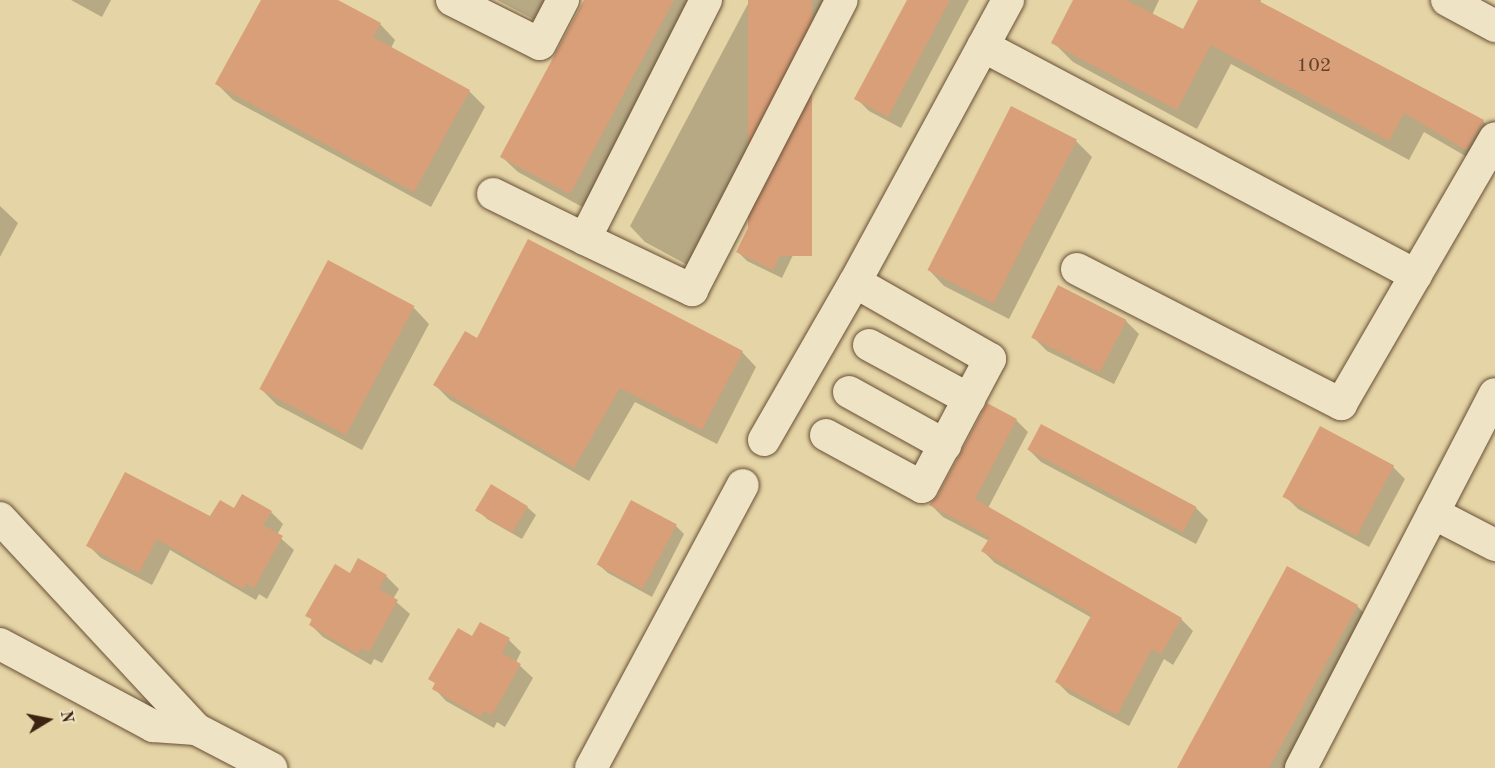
<!DOCTYPE html>
<style>
body{margin:0}
#map{position:relative;width:1495px;height:768px;overflow:hidden;background:#e5d4a5;font-family:"Old Standard TT",serif}
div>[style]{position:absolute}
.shadow>*{inset:0;background:#0003}
.building>*{inset:0;background:#d99f79;transform-origin:0 0}
.roads{filter:drop-shadow(0 0 2px #674f36) drop-shadow(0 0 2px #674f36)}
.minor>*{height:32px;margin:-16px;padding:0 16px;transform-origin:16px;border-radius:16px;background:#eee3c4}
span{translate:-50% -50%;white-space:nowrap;text-align:center;line-height:1.15;-webkit-text-stroke:6px #eee3c4;paint-order:stroke}
.number-label{font-size:20px;color:#64422b}
.number-label span{-webkit-text-stroke-width:0}
.north{position:absolute;left:18px;top:690px;width:60px;height:60px;-webkit-text-stroke:4px #eee3c4;paint-order:stroke;rotate:80deg;font-size:16px;font-weight:700;line-height:24px;text-align:center;color:#3d2311}
.north::after{content:'';display:block;margin:auto;width:21px;height:27px;background:#3d2311;clip-path:polygon(50% 0,100% 100%,50% 72%,0 100%)}
</style>
<div id="map">
<div class="shadow">
<div style="clip-path:polygon(71px 0,111px 0,102px 17px)"></div>
<div style="clip-path:polygon(262px 0,335px 0,380px 24px,395px 40px,391px 48px,469px 91px,485px 107px,431px 207px,233px 100px,217px 84px)"></div>
<div style="clip-path:polygon(497px 0,548px 0,537px 21px)"></div>
<div style="clip-path:polygon(585px 0,698px 0,586px 209px,518px 172px,502px 157px)"></div>
<div style="clip-path:polygon(750px 0,836px 0,693px 268px,645px 242px,630px 226px)"></div>
<div style="clip-path:polygon(909px 0,969px 0,901px 128px,869px 111px,856px 98px)"></div>
<div style="clip-path:polygon(1075px 0,1159px 0,1152px 15px,1184px 31px,1200px 0,1261px 0,1260px 3px,1483px 121px,1495px 134px,1486px 168px,1424px 132px,1409px 160px,1231px 64px,1197px 129px,1073px 62px,1053px 42px)"></div>
<div style="clip-path:polygon(1076px 141px,1092px 157px,1009px 319px,944px 286px,929px 270px)"></div>
<div style="clip-path:polygon(0 206px,18px 223px,0 257px)"></div>
<div style="clip-path:polygon(798px 218px,807px 226px,782px 278px,747px 261px,738px 252px)"></div>
<div style="clip-path:polygon(1059px 287px,1126px 321px,1139px 334px,1114px 384px,1047px 351px,1034px 338px)"></div>
<div style="clip-path:polygon(414px 308px,429px 324px,362px 450px,277px 405px,261px 389px)"></div>
<div style="clip-path:polygon(742px 352px,756px 367px,717px 444px,635px 402px,589px 481px,450px 400px,435px 385px)"></div>
<div style="clip-path:polygon(1016px 420px,1028px 432px,988px 508px,1181px 619px,1193px 631px,1173px 665px,1164px 659px,1129px 726px,1069px 694px,1057px 682px,1092px 618px,995px 563px,983px 551px,989px 541px,943px 517px,931px 505px)"></div>
<div style="clip-path:polygon(1028px 449px,1196px 508px,1208px 520px,1196px 544px,1041px 462px)"></div>
<div style="clip-path:polygon(1393px 467px,1405px 479px,1369px 547px,1298px 509px,1285px 496px)"></div>
<div style="clip-path:polygon(527px 507px,536px 515px,522px 539px,487px 519px,478px 510px)"></div>
<div style="clip-path:polygon(235px 510px,271px 512px,283px 524px,277px 535px,294px 550px,267px 599px,259px 594px,256px 600px,170px 550px,152px 585px,101px 558px,88px 545px,211px 518px)"></div>
<div style="clip-path:polygon(676px 526px,684px 534px,652px 597px,608px 573px,599px 565px)"></div>
<div style="clip-path:polygon(350px 575px,386px 576px,399px 589px,393px 599px,410px 614px,382px 663px,374px 659px,371px 665px,323px 637px,311px 625px,313px 621px,307px 615px)"></div>
<div style="clip-path:polygon(1357px 606px,1373px 622px,1293px 768px,1179px 768px)"></div>
<div style="clip-path:polygon(473px 638px,509px 640px,521px 652px,516px 662px,533px 678px,505px 727px,497px 722px,494px 728px,446px 701px,434px 688px,436px 684px,430px 679px)"></div>
</div>
<div class="building">
<div style="clip-path:polygon(261px 0,338px 0,381px 23px,373px 37px,470px 90px,414px 192px,215px 84px)"></div>
<div style="clip-path:polygon(584px 0,674px 0,570px 194px,500px 157px)"></div>
<div style="left:748px;top:0;width:64px;height:256px"></div>
<div style="clip-path:polygon(907px 0,950px 0,888px 117px,854px 99px)"></div>
<div style="clip-path:polygon(1073px 0,1126px 0,1183px 29px,1198px 0,1257px 0,1484px 120px,1466px 150px,1404px 113px,1389px 141px,1211px 45px,1177px 110px,1051px 43px)"></div>
<div style="left:1011px;top:106px;width:74px;height:184px;rotate:27deg"></div>
<div style="left:762px;top:199px;width:41px;height:59px;rotate:26deg"></div>
<div style="clip-path:polygon(528px 239px,743px 351px,702px 430px,620px 388px,574px 468px,433px 385px,465px 331px,477px 338px)"></div>
<div style="left:328px;top:260px;width:98px;height:146px;rotate:28deg"></div>
<div style="left:1058px;top:285px;width:77px;height:59px;rotate:27deg"></div>
<div style="clip-path:polygon(987px 403px,1017px 419px,975px 499px,1182px 618px,1161px 654px,1152px 649px,1117px 715px,1055px 682px,1092px 614px,981px 551px,990px 537px,929px 505px,938px 495px)"></div>
<div style="left:1041px;top:424px;width:176px;height:29px;rotate:28deg"></div>
<div style="left:1320px;top:426px;width:84px;height:80px;rotate:28deg"></div>
<div style="clip-path:polygon(125px 472px,210px 516px,220px 500px,234px 508px,242px 494px,272px 511px,263px 525px,283px 536px,254px 588px,246px 583px,243px 589px,157px 539px,139px 573px,86px 546px)"></div>
<div style="left:491px;top:484px;width:43px;height:31px;rotate:31deg"></div>
<div style="left:631px;top:500px;width:52px;height:73px;rotate:28deg"></div>
<div style="clip-path:polygon(358px 558px,387px 575px,379px 589px,398px 600px,369px 652px,361px 648px,358px 654px,309px 625px,312px 619px,305px 616px,335px 564px,350px 573px)"></div>
<div style="clip-path:polygon(1287px 566px,1358px 605px,1269px 768px,1177px 768px)"></div>
<div style="clip-path:polygon(480px 622px,510px 638px,502px 653px,521px 664px,492px 715px,484px 711px,481px 717px,432px 689px,435px 683px,428px 679px,458px 628px,472px 636px)"></div>
</div>
<div class="roads">
<div class="minor">
<div style="left:452px;top:0;width:98px;rotate:26.6deg"></div>
<div style="left:540px;top:44px;width:50px;rotate:-62.4deg"></div>
<div style="left:706px;top:0;width:268px;rotate:116.9deg"></div>
<div style="left:585px;top:239px;width:119px;rotate:25.5deg"></div>
<div style="left:692px;top:290px;width:326px;rotate:-62.7deg"></div>
<div style="left:1447px;top:0;width:55px;rotate:28.4deg"></div>
<div style="left:983px;top:46px;width:490px;rotate:27.9deg"></div>
<div style="left:493px;top:194px;width:102px;rotate:26.1deg"></div>
<div style="left:1077px;top:269px;width:297px;rotate:27.1deg"></div>
<div style="left:1341px;top:404px;width:307px;rotate:-59.9deg"></div>
<div style="left:869px;top:345px;width:114px;rotate:28.4deg"></div>
<div style="left:849px;top:392px;width:110px;rotate:28.9deg"></div>
<div style="left:826px;top:435px;width:109px;rotate:28.4deg"></div>
<div style="left:922px;top:487px;width:145px;rotate:-62deg"></div>
<div style="left:990px;top:359px;width:155px;rotate:-150.3deg"></div>
<div style="left:764px;top:440px;width:182px;rotate:-60.1deg"></div>
<div style="left:855px;top:282px;width:321px;rotate:-61.5deg"></div>
<div style="left:1433px;top:513px;width:70px;rotate:27.3deg"></div>
<div style="left:0;top:518px;width:288px;rotate:47.1deg"></div>
<div style="left:196px;top:729px;width:85px;rotate:27.5deg"></div>
<div style="left:0;top:644px;width:174px;rotate:28.2deg"></div>
<div style="left:153px;top:726px;width:43px;rotate:4deg"></div>
<div style="left:591px;top:768px;width:321px;rotate:-61.8deg"></div>
<div style="left:1301px;top:768px;width:421px;rotate:-62.6deg"></div>
</div>
</div>
<div class="number-label">
<span style="left:1314px;top:66px">102</span>
</div>
<div class="north">N</div>
</div>
